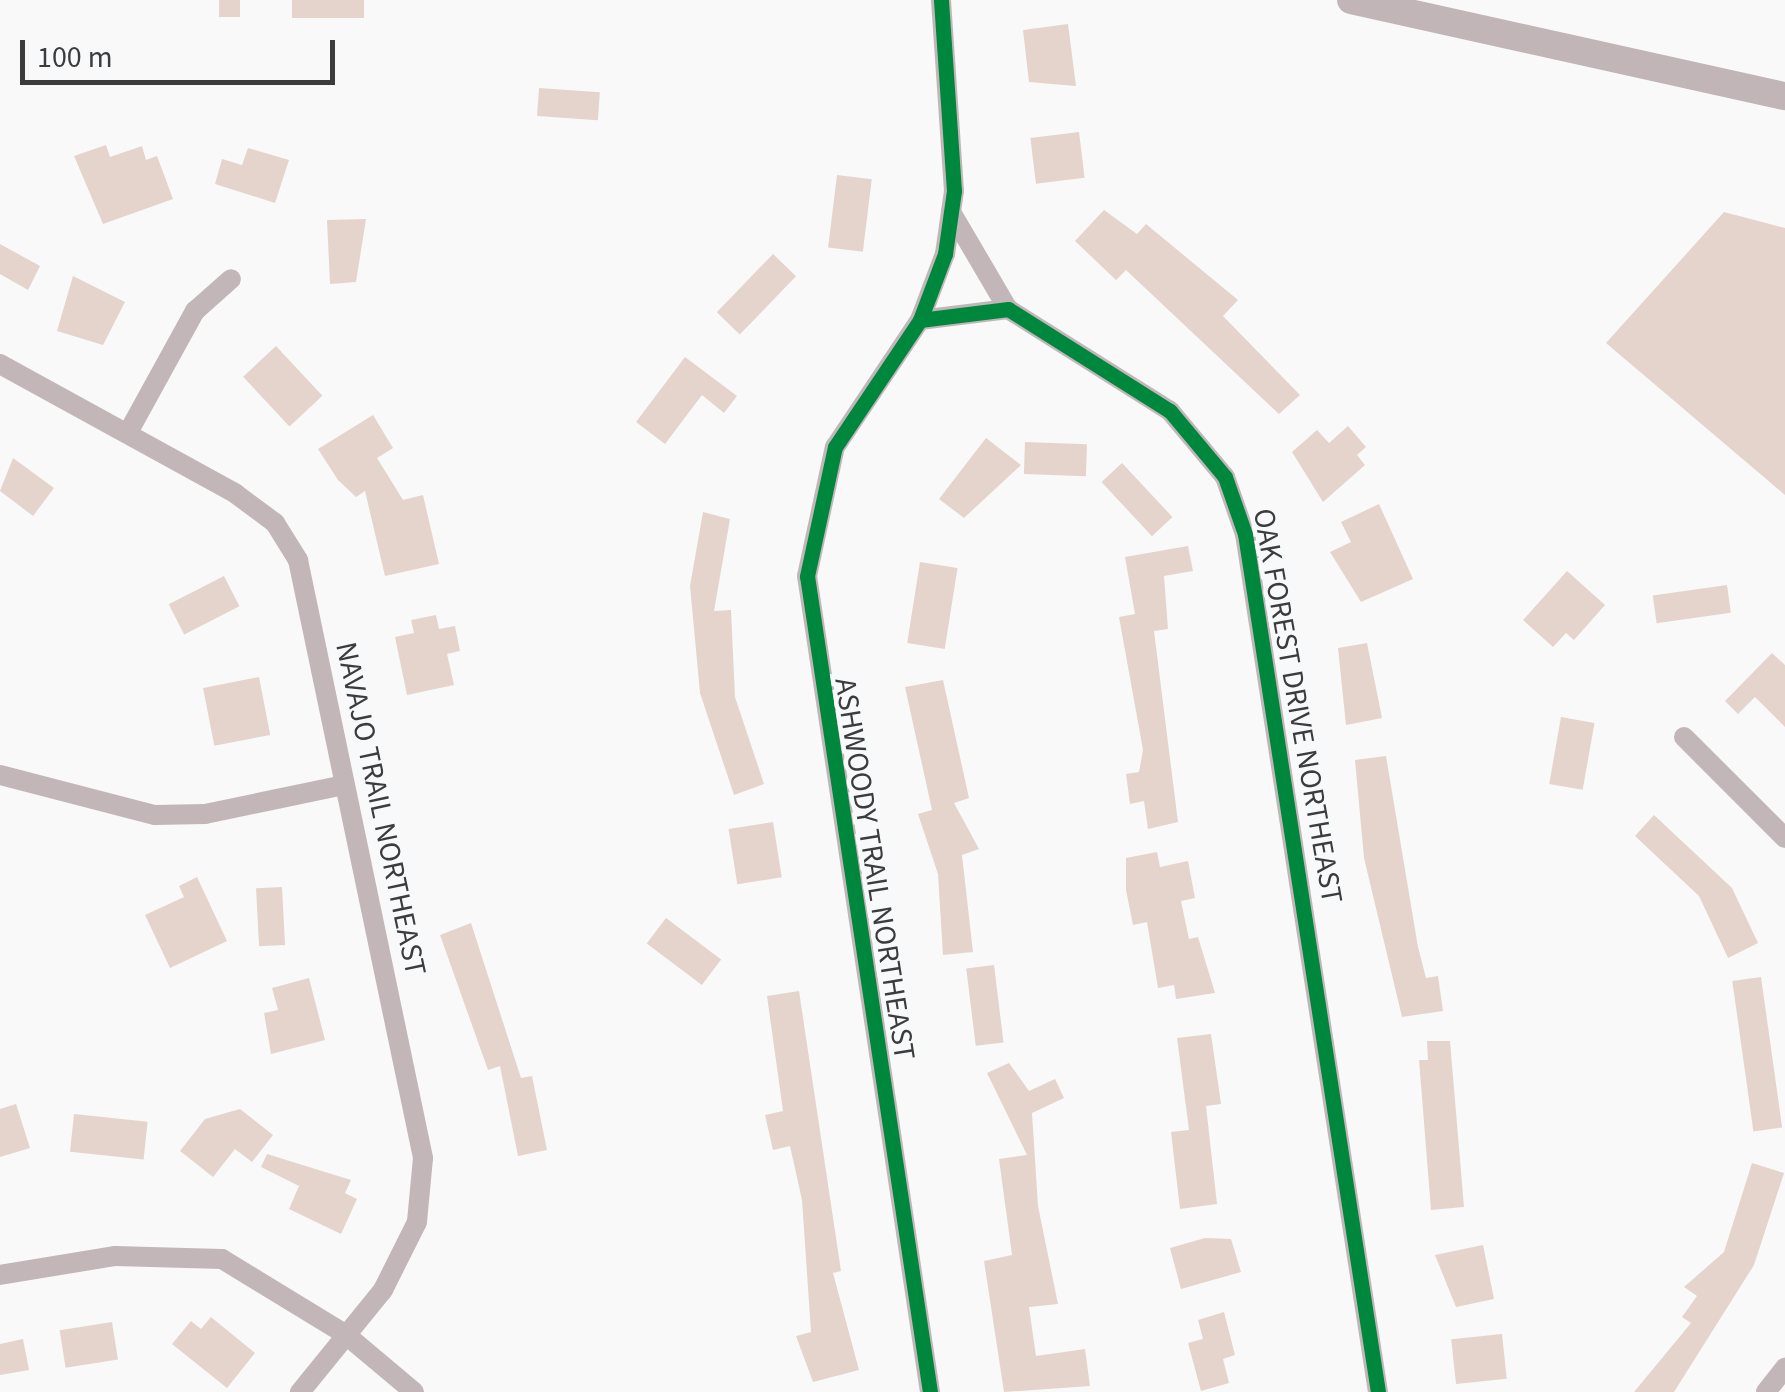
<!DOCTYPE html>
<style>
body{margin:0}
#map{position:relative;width:1785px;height:1392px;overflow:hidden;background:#f9f9f9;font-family:"Source Sans 3",sans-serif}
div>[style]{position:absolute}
.building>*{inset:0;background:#e5d4cc;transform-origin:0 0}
.street>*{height:20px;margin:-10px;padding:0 10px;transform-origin:10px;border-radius:10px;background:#c3b6b9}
.secondary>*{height:28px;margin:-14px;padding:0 14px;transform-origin:14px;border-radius:14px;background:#c2b5b8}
.cycleway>*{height:15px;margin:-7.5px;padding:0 7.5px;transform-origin:7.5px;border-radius:7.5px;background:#00873e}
span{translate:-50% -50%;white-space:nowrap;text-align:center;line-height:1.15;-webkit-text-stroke:9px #f8f9fa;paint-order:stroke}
.street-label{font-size:30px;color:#3c3c3d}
.scale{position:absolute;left:20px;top:40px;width:315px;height:45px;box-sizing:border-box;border:5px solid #3c3c3d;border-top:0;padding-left:12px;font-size:30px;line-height:35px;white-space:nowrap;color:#3c3c3d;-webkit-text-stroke:8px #f8f9fa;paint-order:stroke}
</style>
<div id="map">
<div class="building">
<div style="left:219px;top:0;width:21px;height:17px"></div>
<div style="left:292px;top:0;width:72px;height:18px"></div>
<div style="clip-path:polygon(1068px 24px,1076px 86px,1029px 82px,1023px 30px)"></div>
<div style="left:539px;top:88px;width:61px;height:28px;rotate:4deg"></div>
<div style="left:1079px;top:132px;width:46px;height:49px;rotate:83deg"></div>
<div style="clip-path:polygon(106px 145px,110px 157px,142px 146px,146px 160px,157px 156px,173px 199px,103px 224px,74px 156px)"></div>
<div style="clip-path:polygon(248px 148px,289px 160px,275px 203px,215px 184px,222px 159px,242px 165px)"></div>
<div style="left:837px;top:175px;width:35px;height:73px;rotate:7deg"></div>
<div style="clip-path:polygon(1104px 210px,1137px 234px,1146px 224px,1238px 300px,1223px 316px,1300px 395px,1279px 414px,1126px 270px,1116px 280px,1075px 241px)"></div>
<div style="clip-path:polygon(1724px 212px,1785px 228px,1785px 495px,1606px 343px)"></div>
<div style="clip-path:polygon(366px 219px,356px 282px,330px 284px,327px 220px)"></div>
<div style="clip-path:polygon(0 244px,40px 266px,28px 290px,0 274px)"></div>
<div style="left:773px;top:254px;width:32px;height:81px;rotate:44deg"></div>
<div style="clip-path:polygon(73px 276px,125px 302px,103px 345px,57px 331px)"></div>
<div style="left:276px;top:346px;width:68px;height:45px;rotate:47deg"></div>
<div style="clip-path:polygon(685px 357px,737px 396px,724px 413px,702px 395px,665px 444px,636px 422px)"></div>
<div style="clip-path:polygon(373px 415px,393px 448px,377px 458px,403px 500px,423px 495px,439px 564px,385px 576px,365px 491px,356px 497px,338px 480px,318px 449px)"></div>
<div style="clip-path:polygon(1348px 426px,1366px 447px,1357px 455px,1365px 465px,1323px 502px,1292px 452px,1317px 430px,1329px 443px)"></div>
<div style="clip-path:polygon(986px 438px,1021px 465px,964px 518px,939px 499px)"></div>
<div style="left:1025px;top:442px;width:62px;height:32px;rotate:2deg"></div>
<div style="clip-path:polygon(13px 458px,54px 488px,33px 516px,0 491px)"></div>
<div style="left:1122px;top:463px;width:74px;height:28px;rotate:47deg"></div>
<div style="clip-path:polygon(1379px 504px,1413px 579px,1361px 602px,1330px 552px,1351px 542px,1341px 522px)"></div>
<div style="clip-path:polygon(703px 512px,730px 519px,714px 611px,731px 610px,735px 697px,764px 784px,734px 795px,700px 693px,690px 586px)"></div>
<div style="clip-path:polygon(1188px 546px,1193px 571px,1164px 576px,1168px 629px,1154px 631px,1178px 822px,1148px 829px,1144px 801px,1130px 804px,1126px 774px,1139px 772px,1143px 750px,1119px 617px,1135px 614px,1125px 557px)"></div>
<div style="left:920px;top:562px;width:38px;height:82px;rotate:9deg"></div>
<div style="clip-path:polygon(1567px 571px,1605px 605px,1574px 640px,1566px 633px,1553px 647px,1523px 620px)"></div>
<div style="left:224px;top:576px;width:34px;height:62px;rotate:63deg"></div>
<div style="left:1727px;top:585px;width:28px;height:75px;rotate:82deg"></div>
<div style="clip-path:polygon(436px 615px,439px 629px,455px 626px,460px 651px,447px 654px,454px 685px,407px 695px,395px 637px,414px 633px,411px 620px)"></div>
<div style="clip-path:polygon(1367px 643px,1382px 718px,1346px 725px,1338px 648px)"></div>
<div style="clip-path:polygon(1772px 653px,1785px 665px,1785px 727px,1755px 697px,1738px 714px,1725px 701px)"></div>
<div style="left:259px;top:677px;width:59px;height:57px;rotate:79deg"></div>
<div style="clip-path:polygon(943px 680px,969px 798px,954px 803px,979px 849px,962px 855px,973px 952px,943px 955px,938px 874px,918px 814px,932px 810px,905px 687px)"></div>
<div style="left:1561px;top:717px;width:34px;height:68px;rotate:10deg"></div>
<div style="clip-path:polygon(1386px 756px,1418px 947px,1426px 978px,1438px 976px,1443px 1011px,1402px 1017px,1364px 858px,1355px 760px)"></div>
<div style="clip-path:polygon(1654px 815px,1732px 888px,1758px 943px,1728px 958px,1699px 896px,1635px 836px)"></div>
<div style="left:773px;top:822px;width:56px;height:45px;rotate:81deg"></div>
<div style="clip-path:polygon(1157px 852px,1160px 867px,1188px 861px,1195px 898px,1181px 901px,1189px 939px,1198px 937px,1215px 993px,1176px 999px,1174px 985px,1158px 988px,1147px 922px,1133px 925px,1126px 890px,1126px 858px)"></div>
<div style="clip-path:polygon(197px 877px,227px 941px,170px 968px,145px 915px,184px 897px,179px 886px)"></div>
<div style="left:282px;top:887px;width:58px;height:26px;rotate:87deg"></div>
<div style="left:666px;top:918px;width:69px;height:32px;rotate:37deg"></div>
<div style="clip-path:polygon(471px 923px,521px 1078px,532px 1076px,547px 1150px,518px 1156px,500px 1066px,488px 1070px,440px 935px)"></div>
<div style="left:994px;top:965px;width:78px;height:28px;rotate:83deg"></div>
<div style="left:1761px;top:977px;width:152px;height:29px;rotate:82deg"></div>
<div style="clip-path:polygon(309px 978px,325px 1040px,271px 1054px,264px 1013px,278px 1010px,272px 988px)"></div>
<div style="clip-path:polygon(799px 991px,841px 1271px,833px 1273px,859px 1370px,813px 1382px,796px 1336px,811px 1332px,802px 1200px,790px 1146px,773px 1150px,765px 1115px,783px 1111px,767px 996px)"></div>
<div style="clip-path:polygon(1211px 1034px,1221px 1104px,1206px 1106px,1217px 1204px,1180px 1209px,1171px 1132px,1189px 1130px,1177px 1038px)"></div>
<div style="clip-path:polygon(1427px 1041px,1450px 1041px,1464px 1207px,1431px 1210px,1419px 1060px,1428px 1060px)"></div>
<div style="clip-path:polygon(1009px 1063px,1029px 1091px,1055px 1079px,1064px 1098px,1032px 1113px,1038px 1206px,1058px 1304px,1029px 1307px,1036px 1356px,1085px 1349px,1090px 1386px,1004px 1392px,984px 1261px,1012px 1255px,999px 1159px,1027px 1155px,987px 1073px)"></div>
<div style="clip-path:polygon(16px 1104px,30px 1148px,0 1157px,0 1109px)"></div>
<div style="clip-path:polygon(240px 1109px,273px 1135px,252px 1162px,235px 1149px,213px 1177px,180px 1151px,205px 1119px)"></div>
<div style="left:74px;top:1114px;width:74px;height:38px;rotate:6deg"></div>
<div style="clip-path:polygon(267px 1154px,351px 1180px,345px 1193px,357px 1199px,341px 1234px,289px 1209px,299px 1186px,261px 1167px)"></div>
<div style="clip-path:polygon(1752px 1163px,1784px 1173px,1754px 1265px,1674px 1392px,1634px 1392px,1691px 1323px,1682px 1317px,1697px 1296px,1684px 1287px,1724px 1252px)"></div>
<div style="clip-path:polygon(1205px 1238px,1231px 1239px,1241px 1272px,1181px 1289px,1170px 1248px)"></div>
<div style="clip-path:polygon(1483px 1245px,1494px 1299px,1456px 1307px,1435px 1255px)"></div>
<div style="clip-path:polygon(1224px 1312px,1235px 1355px,1223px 1359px,1229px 1383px,1201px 1391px,1188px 1343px,1203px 1339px,1198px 1320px)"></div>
<div style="clip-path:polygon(211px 1317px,255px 1353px,227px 1388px,172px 1344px,191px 1321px,201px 1329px)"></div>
<div style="left:112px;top:1322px;width:38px;height:53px;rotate:81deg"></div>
<div style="left:1502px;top:1334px;width:45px;height:51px;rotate:84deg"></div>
<div style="clip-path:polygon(23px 1339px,29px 1370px,0 1375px,0 1344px)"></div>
</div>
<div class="street">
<div style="left:951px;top:212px;width:113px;rotate:59.6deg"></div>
<div style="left:920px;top:320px;width:89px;rotate:-7.1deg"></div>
<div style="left:1008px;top:309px;width:191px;rotate:32.2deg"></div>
<div style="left:1170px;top:411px;width:86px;rotate:50.2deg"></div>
<div style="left:1225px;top:477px;width:60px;rotate:70.7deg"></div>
<div style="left:1245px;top:534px;width:868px;rotate:81.19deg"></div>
<div style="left:0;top:364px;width:269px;rotate:28.8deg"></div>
<div style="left:236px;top:494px;width:49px;rotate:36.6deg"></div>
<div style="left:275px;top:523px;width:44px;rotate:58.1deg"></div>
<div style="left:298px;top:560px;width:611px;rotate:78.19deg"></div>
<div style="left:423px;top:1158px;width:64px;rotate:95.4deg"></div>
<div style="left:417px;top:1222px;width:76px;rotate:116.6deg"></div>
<div style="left:383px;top:1290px;width:132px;rotate:129.1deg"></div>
<div style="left:130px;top:429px;width:135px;rotate:-61.2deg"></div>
<div style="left:195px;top:311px;width:48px;rotate:-41.6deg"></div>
<div style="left:1684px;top:737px;width:143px;rotate:45deg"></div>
<div style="left:0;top:775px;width:160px;rotate:14.5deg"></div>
<div style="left:155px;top:815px;width:50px;rotate:-1.1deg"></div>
<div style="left:205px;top:814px;width:142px;rotate:-11.8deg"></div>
<div style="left:0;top:1275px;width:117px;rotate:-9.4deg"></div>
<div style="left:115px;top:1256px;width:107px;rotate:1.6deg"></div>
<div style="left:222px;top:1259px;width:144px;rotate:31.4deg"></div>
<div style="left:345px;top:1334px;width:90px;rotate:40deg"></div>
<div style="left:930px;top:1392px;width:825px;rotate:-98.57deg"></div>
<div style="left:807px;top:576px;width:132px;rotate:-77.8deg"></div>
<div style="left:835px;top:447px;width:153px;rotate:-56.2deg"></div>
<div style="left:920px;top:320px;width:71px;rotate:-69.3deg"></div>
<div style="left:945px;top:254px;width:64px;rotate:-81.9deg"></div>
<div style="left:954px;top:191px;width:191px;rotate:-93.9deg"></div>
<div style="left:1766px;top:1392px;width:31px;rotate:-52deg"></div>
</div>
<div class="secondary">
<div style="left:1351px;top:0;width:444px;rotate:12.5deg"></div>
</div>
<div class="cycleway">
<div style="left:920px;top:320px;width:89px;rotate:-7.1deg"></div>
<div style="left:1008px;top:309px;width:191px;rotate:32.2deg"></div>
<div style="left:1170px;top:411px;width:86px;rotate:50.2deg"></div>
<div style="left:1225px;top:477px;width:60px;rotate:70.7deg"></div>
<div style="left:1245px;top:534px;width:868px;rotate:81.19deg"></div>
<div style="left:930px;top:1392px;width:825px;rotate:-98.57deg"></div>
<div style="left:807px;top:576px;width:132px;rotate:-77.8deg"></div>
<div style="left:835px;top:447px;width:153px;rotate:-56.2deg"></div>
<div style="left:920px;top:320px;width:71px;rotate:-69.3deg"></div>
<div style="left:945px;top:254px;width:64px;rotate:-81.9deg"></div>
<div style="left:954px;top:191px;width:191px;rotate:-93.9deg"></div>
</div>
<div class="street-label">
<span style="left:1297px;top:706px;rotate:80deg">OAK FOREST DRIVE NORTHEAST</span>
<span style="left:380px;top:809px;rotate:78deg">NAVAJO TRAIL NORTHEAST</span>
<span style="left:874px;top:869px;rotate:81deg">ASHWOODY TRAIL NORTHEAST</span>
</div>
<div class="scale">100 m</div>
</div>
